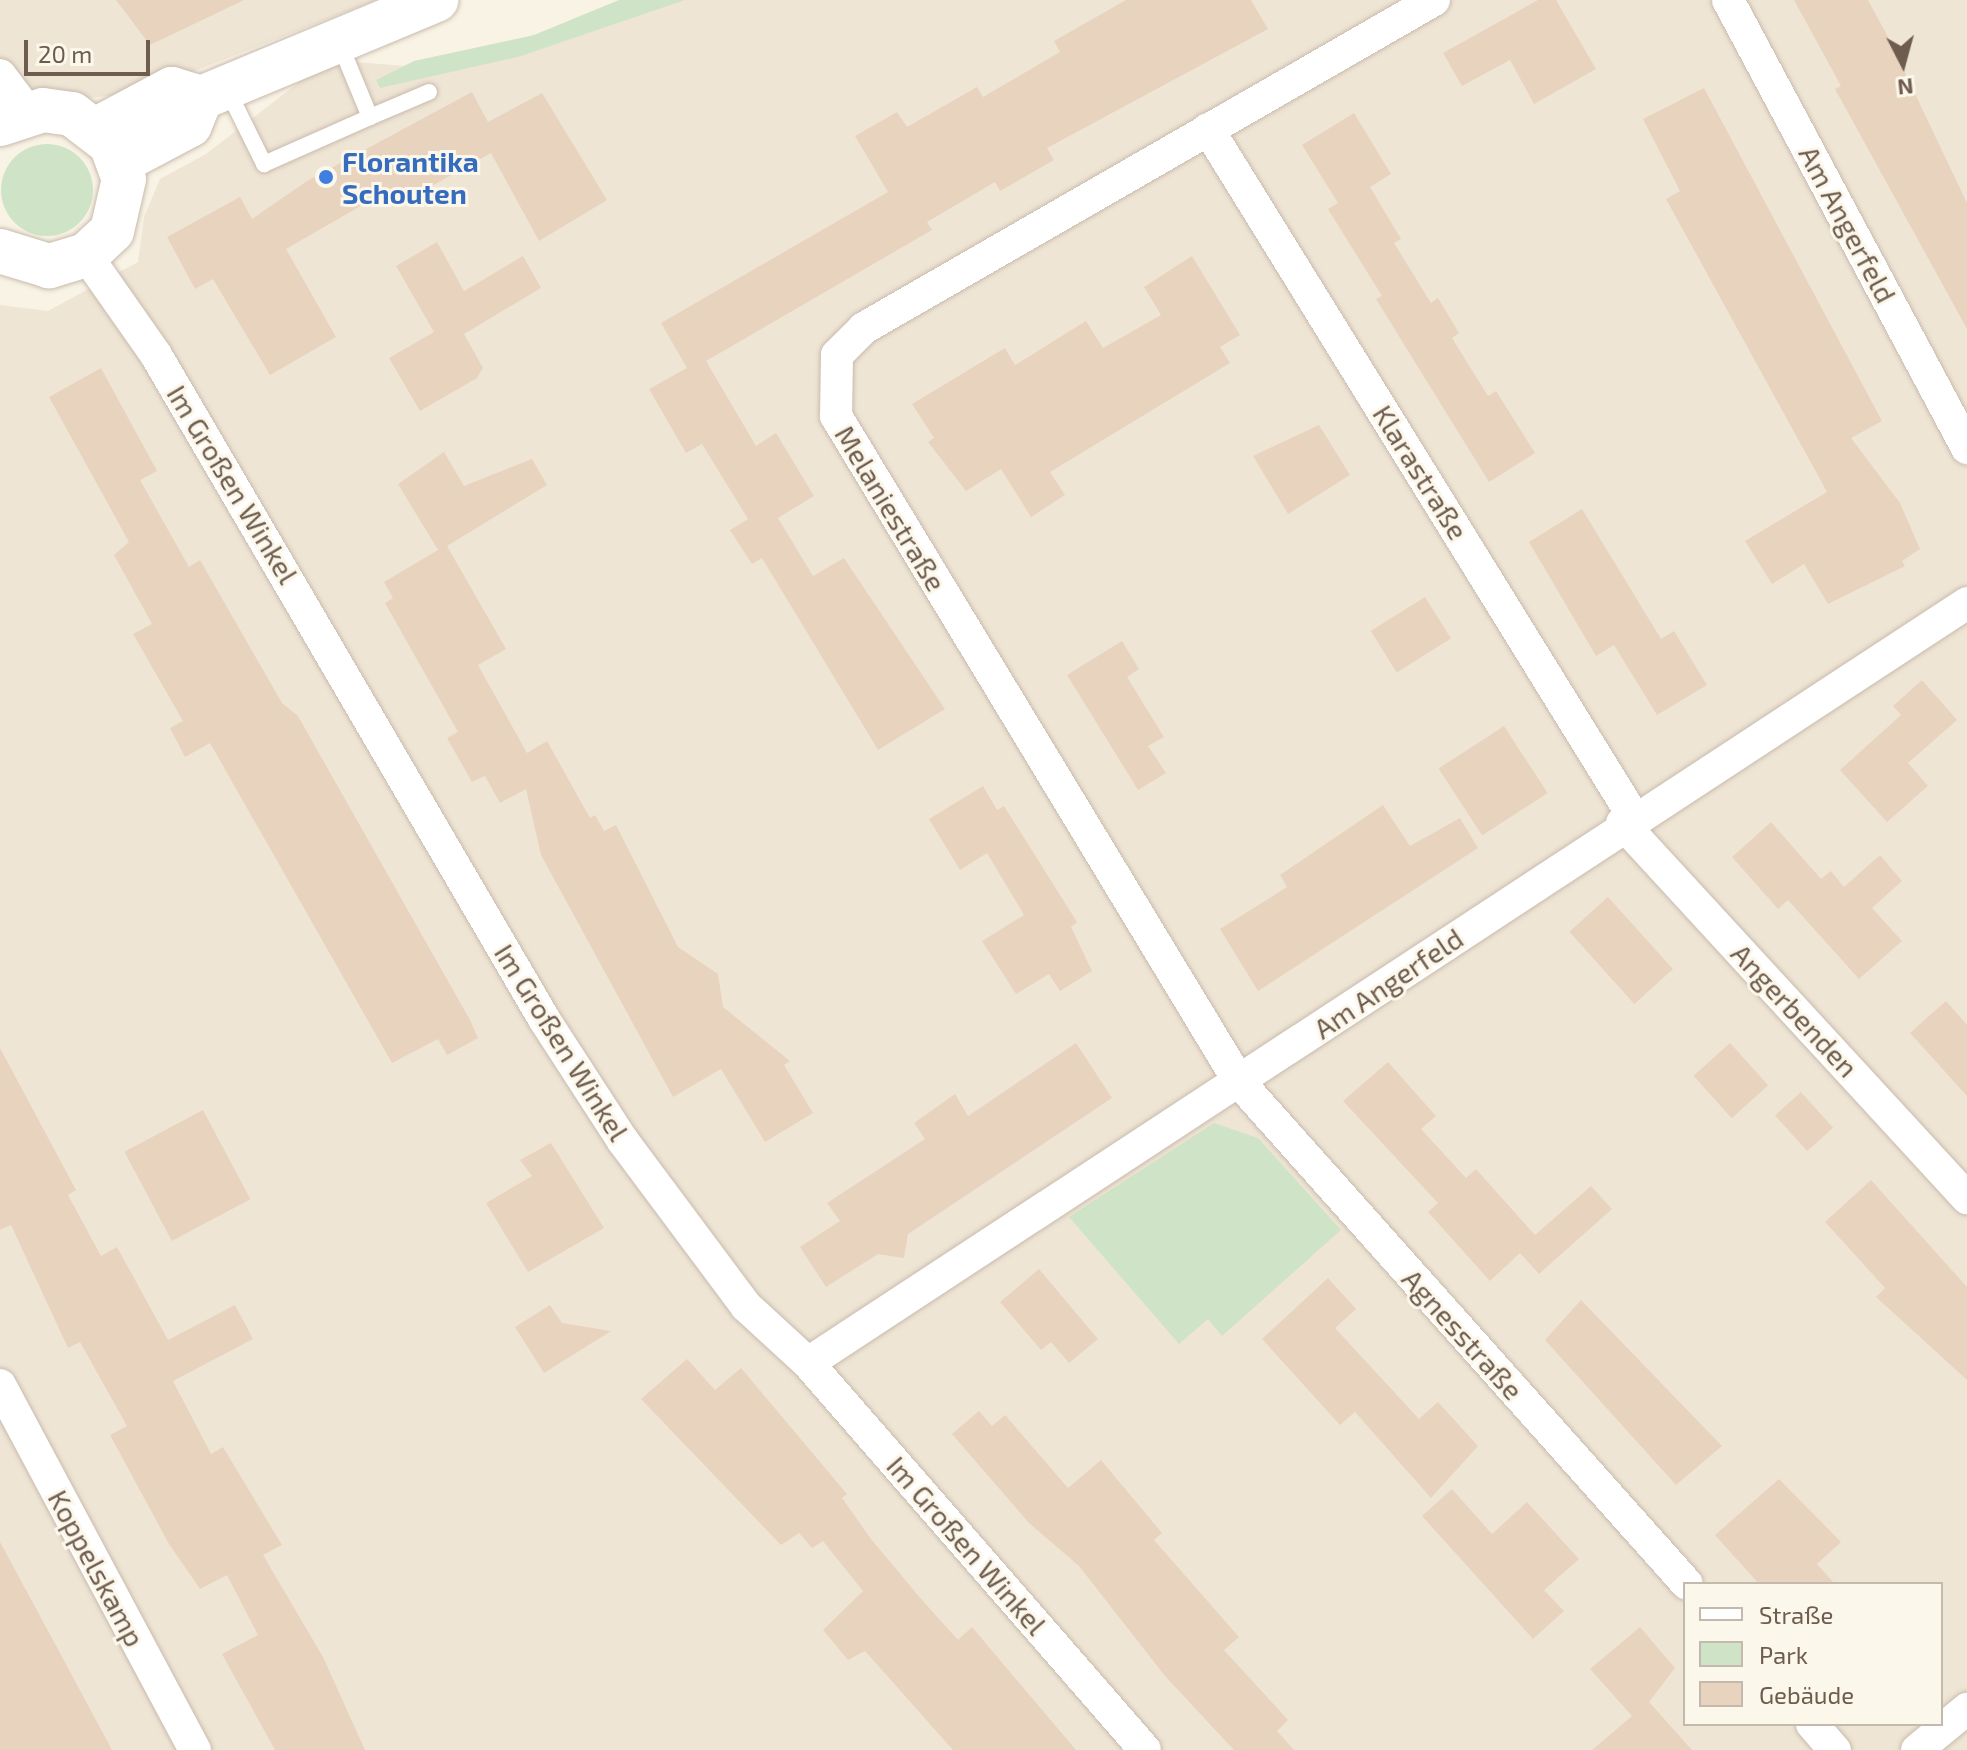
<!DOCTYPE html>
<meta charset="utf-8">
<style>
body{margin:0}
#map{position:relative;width:1967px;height:1750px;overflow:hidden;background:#f9f3e5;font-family:"Exo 2",sans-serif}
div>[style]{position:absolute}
.residential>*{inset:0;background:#efe5d5}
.green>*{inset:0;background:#cfe4c6}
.round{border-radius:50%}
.building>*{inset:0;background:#e8d3bf;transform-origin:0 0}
.roads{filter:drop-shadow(0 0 2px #c8bbad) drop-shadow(0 0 2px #c8bbad)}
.service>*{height:16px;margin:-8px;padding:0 8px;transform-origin:8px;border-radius:8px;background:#fff}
.minor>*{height:32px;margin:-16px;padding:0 16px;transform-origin:16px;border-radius:16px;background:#fff}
.secondary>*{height:44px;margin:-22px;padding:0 22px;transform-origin:22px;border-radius:22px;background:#fff}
.dots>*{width:22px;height:22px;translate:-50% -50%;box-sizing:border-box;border:4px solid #fcf7eb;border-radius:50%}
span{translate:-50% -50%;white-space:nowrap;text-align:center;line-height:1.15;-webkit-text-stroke:6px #fcf7eb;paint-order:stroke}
.shop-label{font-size:28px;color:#366cbe;font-weight:700}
.left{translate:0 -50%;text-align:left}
.street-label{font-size:28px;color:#6e5c4e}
.legend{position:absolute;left:1683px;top:1582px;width:260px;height:144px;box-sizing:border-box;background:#fcf7eb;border:2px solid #c3b9ac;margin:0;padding:10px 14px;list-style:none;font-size:24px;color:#6e5c4e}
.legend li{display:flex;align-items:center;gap:16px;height:40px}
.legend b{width:40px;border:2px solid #c3b9ac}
.north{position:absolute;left:1863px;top:24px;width:80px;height:80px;-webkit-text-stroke:6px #fcf7eb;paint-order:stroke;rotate:174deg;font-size:22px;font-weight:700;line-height:32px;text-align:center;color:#6e5c4e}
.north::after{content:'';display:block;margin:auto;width:28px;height:36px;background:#6e5c4e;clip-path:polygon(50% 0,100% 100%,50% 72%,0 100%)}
.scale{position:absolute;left:24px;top:40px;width:126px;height:36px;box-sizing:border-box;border:4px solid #6e5c4e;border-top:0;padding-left:10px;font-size:24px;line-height:28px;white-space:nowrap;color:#6e5c4e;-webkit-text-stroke:6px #fcf7eb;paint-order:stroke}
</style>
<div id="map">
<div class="residential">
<div style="clip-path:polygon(0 0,376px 0,138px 93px,0 107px)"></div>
<div style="clip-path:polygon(evenodd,685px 0,1967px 0,1967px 1750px,0 1750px,0 305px,48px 311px,138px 262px,144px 217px,160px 179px,206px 154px,328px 60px,459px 70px,685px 0,1685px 1584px,1941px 1584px,1941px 1724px,1685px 1724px,1685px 1584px)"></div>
</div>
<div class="green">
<div style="clip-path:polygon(619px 0,685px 0,518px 57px,380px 88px,376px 80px,414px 61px,534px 35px)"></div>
<div class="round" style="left:1px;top:144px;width:92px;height:92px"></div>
<div style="clip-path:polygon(1214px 1123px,1258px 1138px,1341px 1230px,1222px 1336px,1208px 1319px,1179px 1344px,1069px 1217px)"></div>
</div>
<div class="building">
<div style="clip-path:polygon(116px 0,244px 0,150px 45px)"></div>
<div style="clip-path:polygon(1126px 0,1251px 0,1268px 29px,1047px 148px,1054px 160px,1000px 191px,995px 182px,927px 222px,932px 230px,706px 361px,756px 446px,776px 433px,814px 496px,778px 518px,813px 576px,844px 558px,945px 709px,878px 750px,762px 558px,752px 564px,730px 530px,748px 519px,702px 444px,686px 453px,649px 389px,687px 368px,661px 323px,888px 192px,855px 136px,897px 112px,907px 127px,977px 87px,983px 97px,1060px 52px,1054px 41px)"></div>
<div style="clip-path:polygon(1538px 0,1556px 0,1596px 69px,1534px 104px,1510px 60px,1462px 86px,1443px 53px)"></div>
<div style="clip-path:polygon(1794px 0,1868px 0,1888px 37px,1967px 203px,1967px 329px,1835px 89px,1841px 86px)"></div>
<div style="clip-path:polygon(1704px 88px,1882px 421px,1851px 438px,1900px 503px,1920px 549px,1902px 561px,1905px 566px,1828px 604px,1804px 564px,1772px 584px,1745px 541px,1827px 492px,1666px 199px,1680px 191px,1643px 119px)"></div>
<div style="clip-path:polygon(472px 92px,488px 122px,542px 93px,607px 200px,539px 241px,491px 153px,394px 207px,385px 192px,286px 249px,336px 337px,270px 375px,213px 279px,195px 289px,167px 237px,240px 197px,252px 219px,307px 181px)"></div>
<div style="clip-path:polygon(1354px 113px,1391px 174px,1370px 187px,1401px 239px,1394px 243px,1431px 303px,1438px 298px,1459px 333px,1452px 338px,1488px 396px,1496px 391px,1535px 453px,1489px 482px,1376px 299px,1382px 296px,1328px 209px,1338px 203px,1302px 145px)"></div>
<div style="clip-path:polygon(437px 242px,464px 291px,523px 256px,541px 288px,464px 334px,483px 368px,477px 378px,420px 411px,389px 358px,434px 332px,396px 266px)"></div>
<div style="clip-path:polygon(1192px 256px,1240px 335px,1220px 347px,1230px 363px,1050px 472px,1065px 495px,1031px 517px,1001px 469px,966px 491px,928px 442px,934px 438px,912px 404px,1005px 348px,1015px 365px,1086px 321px,1103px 348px,1161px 315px,1144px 287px)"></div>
<div style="clip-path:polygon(101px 368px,157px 471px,140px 480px,189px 567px,200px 560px,282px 703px,298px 716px,470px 1020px,478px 1038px,447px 1055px,438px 1039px,392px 1063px,210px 743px,185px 757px,170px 728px,183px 721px,133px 634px,152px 624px,114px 555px,129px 542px,49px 397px)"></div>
<div style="clip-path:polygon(1319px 425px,1350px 475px,1288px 514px,1253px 456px)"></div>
<div style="clip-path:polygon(444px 452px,464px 486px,532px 459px,547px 485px,447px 546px,506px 649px,478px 665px,527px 753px,547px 741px,590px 818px,595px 815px,604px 831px,616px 825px,678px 947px,718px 974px,723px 1007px,790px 1061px,784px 1065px,813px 1113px,765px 1142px,721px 1069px,673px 1097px,541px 855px,526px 789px,500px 803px,485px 776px,472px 782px,447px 738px,458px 732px,385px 603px,393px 598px,384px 582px,438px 550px,398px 484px)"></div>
<div style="clip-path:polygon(1582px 509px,1661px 639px,1674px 631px,1707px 685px,1657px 715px,1614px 645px,1596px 656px,1529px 542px)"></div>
<div style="left:1425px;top:597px;width:49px;height:64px;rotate:58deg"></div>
<div style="clip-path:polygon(1122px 641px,1139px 669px,1127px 677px,1164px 737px,1148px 746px,1166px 773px,1138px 790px,1067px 675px)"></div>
<div style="clip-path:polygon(1922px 680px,1957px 720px,1908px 763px,1928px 786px,1887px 822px,1840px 770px,1901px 715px,1893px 706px)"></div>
<div style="left:1504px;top:726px;width:80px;height:78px;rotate:57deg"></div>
<div style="clip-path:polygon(983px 786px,997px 810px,1004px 806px,1077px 922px,1071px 927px,1092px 971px,1060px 991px,1049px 974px,1016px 994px,982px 941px,1024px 915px,987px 853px,960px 870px,929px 819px)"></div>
<div style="clip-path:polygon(1383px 805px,1410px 846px,1460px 818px,1478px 848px,1258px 991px,1220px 929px,1287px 887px,1280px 875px)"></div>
<div style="clip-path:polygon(1771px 822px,1821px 879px,1831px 871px,1844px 887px,1880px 855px,1902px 881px,1872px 908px,1902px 941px,1859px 979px,1788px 900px,1778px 909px,1732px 857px)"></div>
<div style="left:1608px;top:897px;width:97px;height:52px;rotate:48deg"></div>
<div style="clip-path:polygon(1946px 1001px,1967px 1025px,1967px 1096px,1910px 1033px)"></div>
<div style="clip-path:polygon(1076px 1043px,1112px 1098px,908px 1234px,904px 1258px,878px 1254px,826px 1287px,800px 1247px,840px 1221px,827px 1203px,925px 1139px,914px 1123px,955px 1094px,968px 1116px)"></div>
<div style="left:1730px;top:1043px;width:57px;height:49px;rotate:48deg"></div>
<div style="clip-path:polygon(0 1048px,76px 1190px,68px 1195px,101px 1256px,117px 1247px,168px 1340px,235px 1305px,253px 1339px,173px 1381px,211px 1454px,223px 1447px,282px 1545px,263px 1555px,323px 1657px,365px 1750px,275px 1750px,222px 1654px,258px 1635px,227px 1575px,200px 1589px,169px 1544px,110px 1435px,127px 1426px,80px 1342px,68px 1348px,11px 1225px,0 1230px)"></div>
<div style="clip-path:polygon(1388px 1062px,1436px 1116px,1421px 1129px,1466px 1178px,1476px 1169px,1535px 1235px,1591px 1186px,1612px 1209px,1539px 1274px,1520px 1253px,1490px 1281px,1428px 1212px,1438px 1203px,1343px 1101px)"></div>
<div style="left:1801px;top:1092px;width:48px;height:35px;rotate:48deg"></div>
<div style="left:203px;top:1110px;width:101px;height:89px;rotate:62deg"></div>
<div style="clip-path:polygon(551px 1143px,604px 1228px,528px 1272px,486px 1203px,532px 1176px,520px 1160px)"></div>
<div style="clip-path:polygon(1871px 1180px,1967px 1287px,1967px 1380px,1876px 1297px,1885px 1288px,1825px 1222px)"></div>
<div style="clip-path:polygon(1039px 1269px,1098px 1339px,1069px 1363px,1051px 1342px,1041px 1350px,1000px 1302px)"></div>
<div style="clip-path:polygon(1328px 1278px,1356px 1309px,1335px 1328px,1419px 1419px,1438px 1402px,1478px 1446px,1431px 1498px,1355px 1412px,1340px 1425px,1262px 1339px)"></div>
<div style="clip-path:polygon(1581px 1300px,1722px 1446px,1676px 1485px,1545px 1340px)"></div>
<div style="clip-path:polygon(550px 1305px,562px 1323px,611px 1331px,544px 1373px,515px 1327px)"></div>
<div style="clip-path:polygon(687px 1359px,715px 1390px,741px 1368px,847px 1494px,842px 1498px,871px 1539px,922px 1600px,958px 1640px,972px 1627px,1076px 1750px,953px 1750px,865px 1651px,848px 1660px,823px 1630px,863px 1591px,823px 1541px,812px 1548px,799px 1533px,781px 1545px,641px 1399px)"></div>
<div style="clip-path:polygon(979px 1411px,992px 1426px,1005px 1415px,1068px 1488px,1101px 1460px,1162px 1533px,1154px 1540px,1239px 1637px,1224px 1650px,1288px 1720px,1277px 1731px,1294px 1750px,1234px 1750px,1165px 1676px,1079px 1566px,1029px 1523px,952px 1434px)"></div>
<div style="clip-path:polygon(1779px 1479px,1841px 1542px,1817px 1564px,1835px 1584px,1759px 1584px,1715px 1535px)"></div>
<div style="clip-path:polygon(1452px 1489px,1492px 1534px,1527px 1502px,1579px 1559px,1544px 1590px,1564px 1611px,1533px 1639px,1422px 1516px)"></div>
<div style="clip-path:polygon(0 1542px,60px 1653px,112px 1750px,0 1750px)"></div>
<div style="clip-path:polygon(1640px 1627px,1675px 1668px,1649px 1702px,1692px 1750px,1592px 1750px,1632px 1716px,1590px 1669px)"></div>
</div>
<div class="roads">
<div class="service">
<div style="left:227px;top:89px;width:84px;rotate:63.7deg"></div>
<div style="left:264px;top:164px;width:116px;rotate:-23.9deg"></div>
<div style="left:370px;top:117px;width:81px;rotate:-112.5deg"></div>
<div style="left:370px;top:117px;width:64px;rotate:-23deg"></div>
</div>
<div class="minor">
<div style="left:1434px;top:0;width:658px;rotate:150.08deg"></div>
<div style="left:864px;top:328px;width:38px;rotate:135deg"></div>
<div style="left:837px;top:355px;width:61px;rotate:90.9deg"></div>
<div style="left:836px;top:416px;width:780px;rotate:58.8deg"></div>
<div style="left:1240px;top:1083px;width:671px;rotate:48.26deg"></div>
<div style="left:1728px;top:0;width:508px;rotate:61.92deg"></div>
<div style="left:0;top:75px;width:46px;rotate:52.9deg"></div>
<div style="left:1208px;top:129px;width:808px;rotate:58.26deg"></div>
<div style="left:86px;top:255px;width:122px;rotate:55deg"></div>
<div style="left:156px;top:355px;width:769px;rotate:59.7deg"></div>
<div style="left:544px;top:1019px;width:145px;rotate:57.1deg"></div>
<div style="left:623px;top:1141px;width:206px;rotate:53.3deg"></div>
<div style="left:746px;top:1306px;width:84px;rotate:42.6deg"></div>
<div style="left:808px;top:1363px;width:513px;rotate:48.95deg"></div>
<div style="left:1622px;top:823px;width:510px;rotate:47.39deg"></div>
<div style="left:808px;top:1363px;width:1386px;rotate:-33.25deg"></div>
<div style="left:0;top:1385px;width:414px;rotate:61.9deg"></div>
<div style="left:1812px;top:1724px;width:35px;rotate:49deg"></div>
<div style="left:1917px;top:1750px;width:65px;rotate:-39.4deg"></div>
</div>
<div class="secondary">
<div style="left:0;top:124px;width:45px;rotate:-18deg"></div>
<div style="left:43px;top:110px;width:29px;rotate:8deg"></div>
<div style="left:72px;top:114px;width:49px;rotate:37.6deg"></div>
<div style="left:111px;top:144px;width:37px;rotate:70deg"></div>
<div style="left:124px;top:179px;width:53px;rotate:103deg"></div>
<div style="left:112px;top:231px;width:35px;rotate:137deg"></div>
<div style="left:86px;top:255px;width:39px;rotate:163deg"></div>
<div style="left:49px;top:266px;width:51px;rotate:-163deg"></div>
<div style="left:97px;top:129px;width:85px;rotate:-28.1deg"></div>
<div style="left:172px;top:89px;width:30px;rotate:17deg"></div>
<div style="left:201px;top:98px;width:255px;rotate:-22.6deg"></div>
<div style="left:120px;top:162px;width:79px;rotate:-27.9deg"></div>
<div style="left:190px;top:125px;width:29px;rotate:-68deg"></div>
</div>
</div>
<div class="dots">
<div style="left:326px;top:177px;background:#3f7fe0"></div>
</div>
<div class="shop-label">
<span class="left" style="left:342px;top:177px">Florantika<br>Schouten</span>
</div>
<div class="street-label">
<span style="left:1848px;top:224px;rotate:62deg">Am Angerfeld</span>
<span style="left:1421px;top:472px;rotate:58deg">Klarastraße</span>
<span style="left:233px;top:484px;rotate:59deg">Im Großen Winkel</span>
<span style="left:891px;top:508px;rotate:59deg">Melaniestraße</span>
<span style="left:1388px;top:983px;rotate:-34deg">Am Angerfeld</span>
<span style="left:1795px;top:1010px;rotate:47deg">Angerbenden</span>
<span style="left:562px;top:1042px;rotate:58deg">Im Großen Winkel</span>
<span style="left:1463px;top:1334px;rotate:48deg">Agnesstraße</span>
<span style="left:967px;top:1545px;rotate:49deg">Im Großen Winkel</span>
<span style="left:97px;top:1568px;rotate:62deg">Koppelskamp</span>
</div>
<ul class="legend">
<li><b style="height:10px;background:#fff"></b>Straße</li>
<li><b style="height:22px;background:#cfe4c6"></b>Park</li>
<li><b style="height:22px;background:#e8d3bf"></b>Gebäude</li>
</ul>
<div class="north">N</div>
<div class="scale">20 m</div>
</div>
